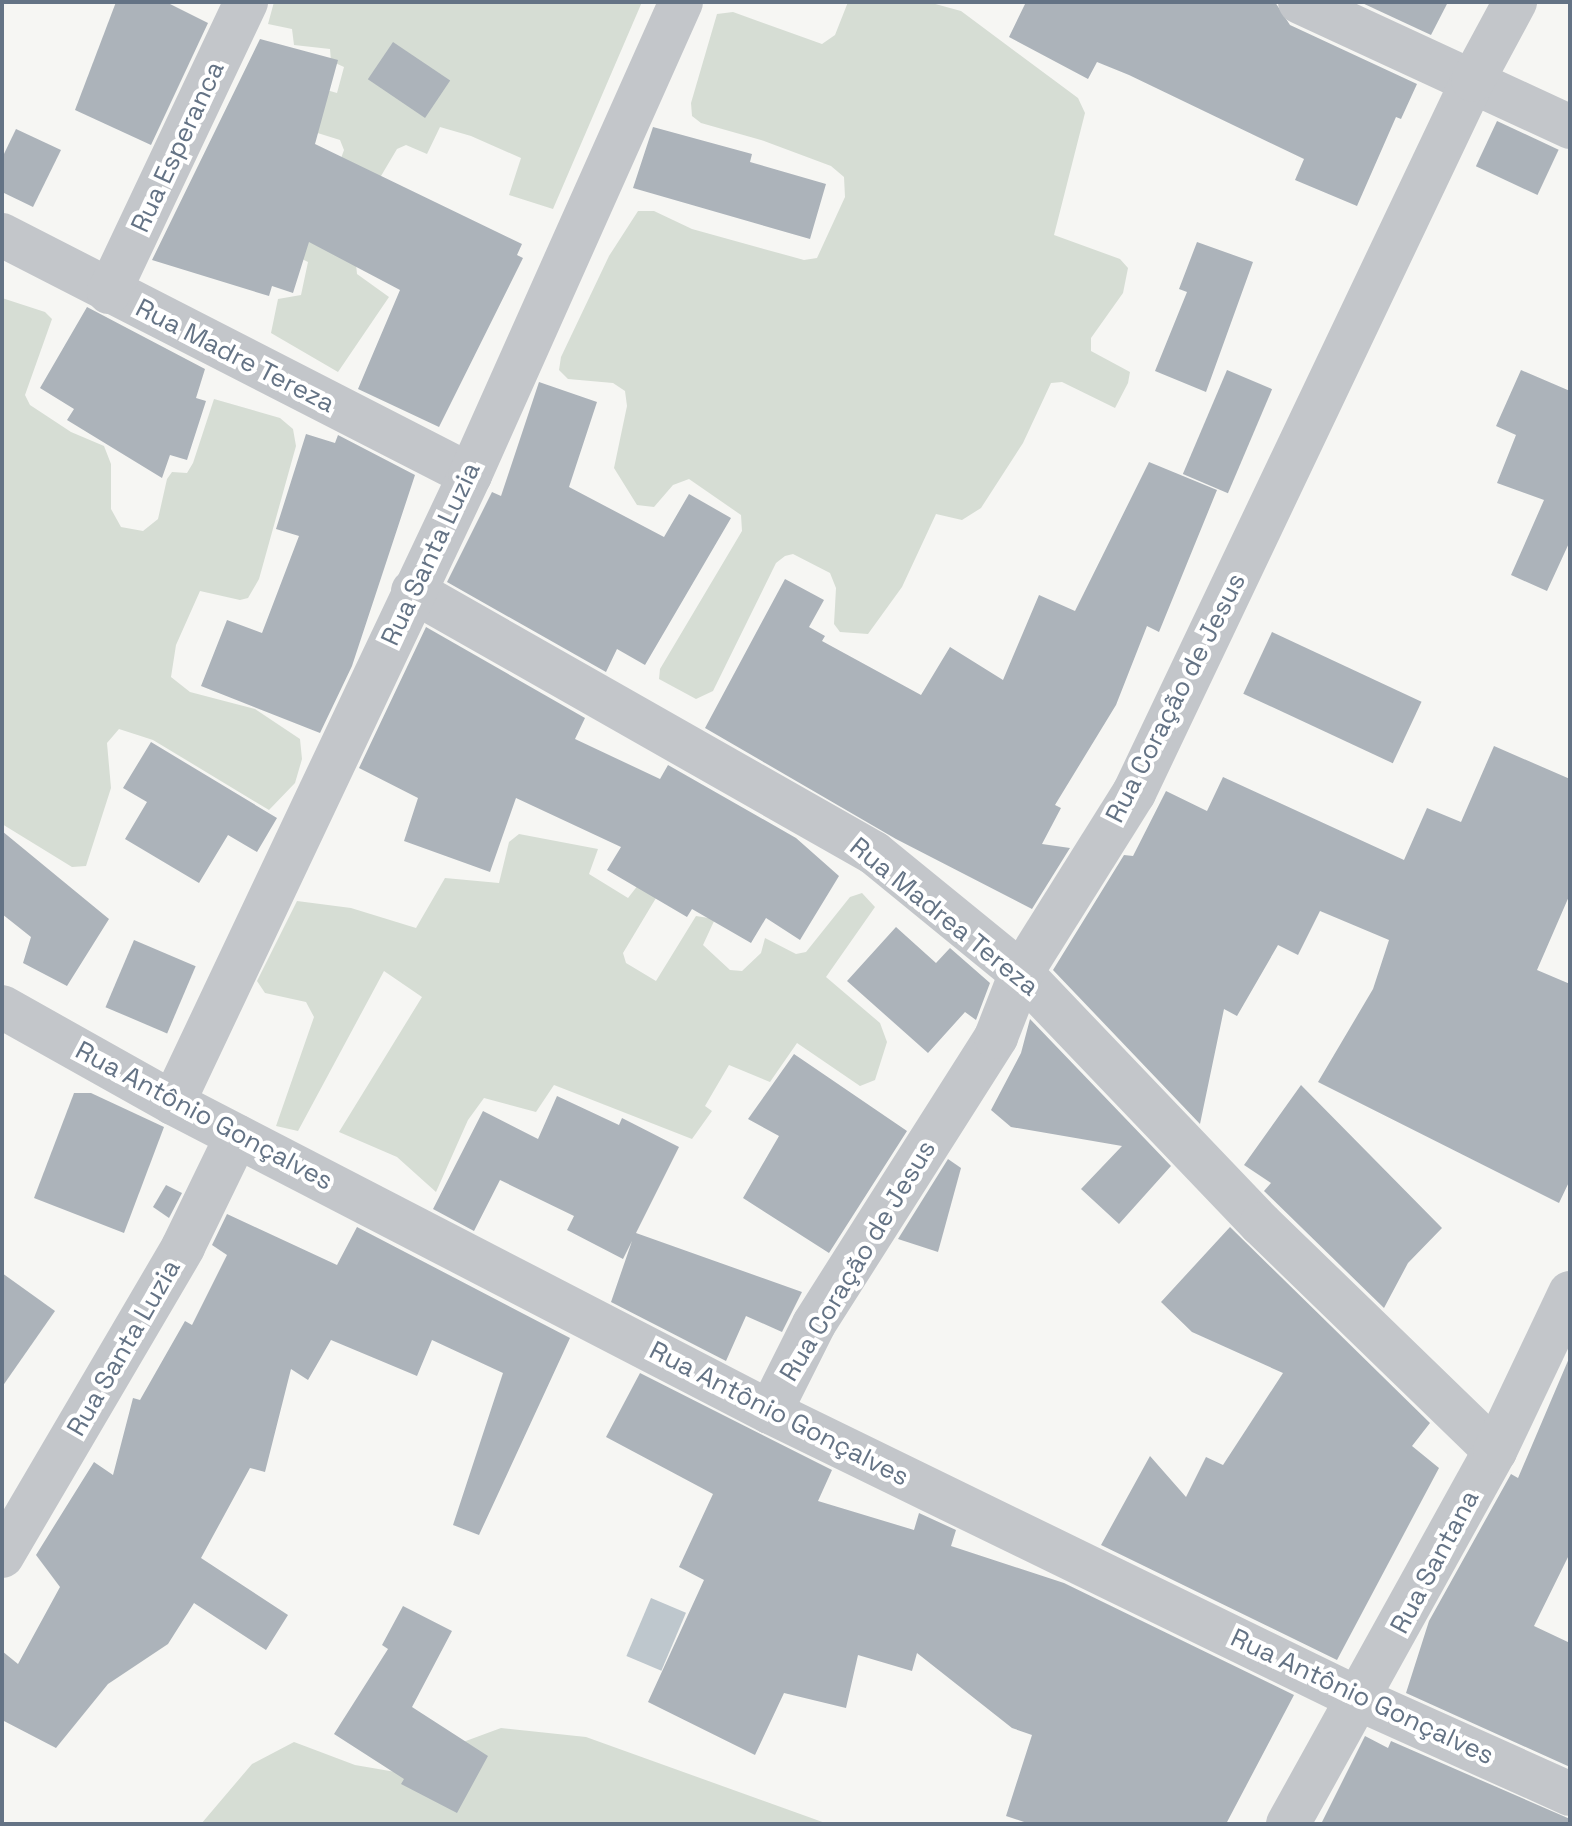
<!DOCTYPE html>
<meta charset="utf-8">
<style>
body{margin:0}
#map{position:relative;width:1572px;height:1826px;overflow:hidden;background:#f6f6f3;font-family:"Space Grotesk",sans-serif}
div>[style]{position:absolute}
.green>*{inset:0;background:#d6ddd4}
.water>*{inset:0;background:#bec7cd;transform-origin:0 0}
.building>*{inset:0;background:#acb3ba;transform-origin:0 0}
.minor>*{height:44px;margin:-22px;padding:0 22px;transform-origin:22px;border-radius:22px;background:#c3c6ca}
span{translate:-50% -50%;white-space:nowrap;text-align:center;line-height:1.15;-webkit-text-stroke:8px #fff;paint-order:stroke}
.street-label{font-size:26px;color:#647385}
.frame{position:absolute;inset:0;border:4px solid #647385;pointer-events:none}
</style>
<div id="map">
<div class="green">
<div style="clip-path:polygon(274px 2px,642px 2px,553px 209px,509px 195px,521px 158px,471px 136px,440px 127px,427px 154px,406px 145px,397px 149px,381px 176px,356px 264px,357px 274px,389px 297px,338px 372px,271px 333px,278px 299px,301px 295px,308px 262px,280px 248px,324px 205px,344px 150px,340px 140px,292px 125px,323px 89px,337px 93px,344px 67px,331px 61px,330px 49px,294px 45px,292px 29px,268px 24px)"></div>
<div style="clip-path:polygon(848px 2px,928px 2px,961px 11px,1078px 98px,1085px 113px,1054px 235px,1120px 259px,1128px 268px,1123px 293px,1091px 338px,1091px 351px,1130px 372px,1128px 383px,1115px 408px,1062px 382px,1051px 383px,1023px 443px,981px 508px,962px 520px,936px 514px,902px 587px,868px 634px,840px 632px,834px 624px,836px 588px,830px 573px,793px 554px,785px 556px,776px 563px,713px 691px,696px 699px,659px 679px,660px 669px,742px 531px,741px 515px,689px 479px,673px 485px,654px 507px,637px 505px,614px 468px,627px 406px,625px 391px,613px 383px,568px 379px,559px 370px,561px 357px,609px 256px,638px 211px,654px 211px,692px 229px,804px 260px,817px 258px,845px 197px,844px 177px,831px 166px,761px 140px,701px 123px,692px 116px,691px 103px,717px 14px,733px 12px,822px 44px,835px 35px)"></div>
<div style="clip-path:polygon(2px 298px,45px 312px,52px 319px,25px 395px,30px 405px,71px 432px,104px 446px,111px 464px,111px 509px,121px 527px,143px 531px,158px 519px,167px 479px,172px 472px,187px 473px,193px 463px,214px 399px,280px 418px,293px 429px,296px 446px,259px 579px,248px 598px,240px 600px,200px 591px,176px 645px,171px 677px,190px 692px,255px 709px,300px 739px,302px 759px,295px 783px,269px 810px,153px 740px,119px 729px,107px 743px,111px 788px,86px 866px,72px 867px,2px 824px)"></div>
<div style="clip-path:polygon(519px 834px,598px 849px,589px 874px,628px 898px,649px 871px,665px 883px,623px 953px,626px 963px,656px 981px,696px 916px,715px 919px,703px 945px,730px 970px,742px 971px,761px 953px,765px 938px,796px 954px,806px 952px,850px 897px,862px 893px,875px 907px,826px 977px,880px 1023px,887px 1042px,875px 1080px,860px 1086px,797px 1043px,770px 1082px,729px 1065px,705px 1106px,712px 1111px,692px 1139px,554px 1085px,536px 1112px,484px 1098px,468px 1120px,436px 1192px,397px 1157px,339px 1132px,422px 997px,384px 971px,298px 1131px,276px 1126px,314px 1017px,306px 1002px,265px 993px,257px 981px,297px 901px,351px 908px,416px 928px,445px 878px,499px 883px,509px 842px)"></div>
<div style="clip-path:polygon(501px 1728px,586px 1737px,828px 1824px,201px 1824px,252px 1764px,294px 1742px,355px 1765px,413px 1775px,455px 1745px)"></div>
</div>
<div class="water">
<div style="left:651px;top:1598px;width:38px;height:63px;rotate:23deg"></div>
</div>
<div class="building">
<div style="clip-path:polygon(116px 2px,166px 2px,208px 23px,151px 145px,75px 110px)"></div>
<div style="clip-path:polygon(1026px 2px,1275px 2px,1290px 25px,1417px 84px,1401px 119px,1396px 117px,1357px 206px,1295px 180px,1304px 159px,1129px 75px,1097px 62px,1088px 79px,1009px 37px)"></div>
<div style="clip-path:polygon(1360px 2px,1448px 2px,1431px 35px)"></div>
<div style="clip-path:polygon(260px 39px,338px 60px,315px 144px,522px 244px,517px 255px,523px 258px,439px 427px,358px 389px,400px 290px,309px 242px,293px 293px,272px 286px,269px 296px,152px 260px)"></div>
<div style="left:393px;top:42px;width:69px;height:45px;rotate:34deg"></div>
<div style="left:1497px;top:121px;width:68px;height:50px;rotate:25deg"></div>
<div style="clip-path:polygon(653px 127px,752px 154px,750px 162px,826px 184px,810px 239px,633px 188px)"></div>
<div style="clip-path:polygon(16px 129px,61px 150px,33px 207px,2px 192px,2px 158px)"></div>
<div style="clip-path:polygon(1197px 242px,1253px 262px,1206px 392px,1155px 371px,1187px 292px,1179px 289px)"></div>
<div style="clip-path:polygon(87px 307px,205px 369px,196px 398px,206px 401px,187px 460px,170px 455px,162px 478px,67px 420px,74px 409px,40px 388px)"></div>
<div style="left:1227px;top:370px;width:49px;height:113px;rotate:23deg"></div>
<div style="clip-path:polygon(1521px 370px,1570px 391px,1570px 541px,1547px 591px,1511px 575px,1544px 500px,1497px 483px,1516px 435px,1496px 426px)"></div>
<div style="clip-path:polygon(539px 382px,597px 402px,569px 487px,664px 537px,689px 494px,731px 518px,645px 665px,617px 649px,606px 672px,447px 582px,492px 492px,501px 496px)"></div>
<div style="clip-path:polygon(306px 434px,335px 443px,338px 435px,415px 475px,352px 666px,320px 733px,201px 686px,227px 620px,262px 633px,299px 536px,276px 529px)"></div>
<div style="clip-path:polygon(1149px 462px,1217px 490px,1159px 632px,1147px 626px,1116px 705px,1055px 805px,1061px 808px,1042px 844px,1070px 848px,1032px 909px,896px 839px,705px 728px,785px 579px,824px 600px,809px 627px,825px 636px,822px 641px,921px 695px,950px 647px,1003px 680px,1039px 595px,1075px 611px)"></div>
<div style="clip-path:polygon(426px 627px,585px 718px,575px 739px,660px 779px,668px 765px,796px 838px,839px 876px,800px 940px,766px 918px,751px 943px,692px 909px,687px 917px,607px 870px,621px 847px,516px 798px,490px 872px,404px 841px,418px 798px,359px 768px)"></div>
<div style="left:1272px;top:632px;width:165px;height:68px;rotate:25deg"></div>
<div style="clip-path:polygon(151px 742px,277px 818px,257px 852px,228px 835px,199px 883px,125px 839px,147px 802px,123px 788px)"></div>
<div style="clip-path:polygon(1494px 746px,1570px 779px,1570px 894px,1537px 970px,1570px 984px,1570px 1180px,1559px 1203px,1318px 1082px,1373px 989px,1389px 940px,1320px 911px,1298px 955px,1278px 945px,1237px 1016px,1224px 1009px,1200px 1124px,1053px 970px,1124px 855px,1133px 856px,1166px 791px,1207px 811px,1223px 777px,1404px 860px,1427px 808px,1461px 822px)"></div>
<div style="clip-path:polygon(2px 831px,109px 919px,67px 986px,23px 963px,31px 937px,2px 914px)"></div>
<div style="clip-path:polygon(896px 927px,936px 963px,950px 948px,990px 983px,976px 1020px,965px 1012px,928px 1053px,847px 981px)"></div>
<div style="left:134px;top:940px;width:67px;height:73px;rotate:23deg"></div>
<div style="clip-path:polygon(1030px 1019px,1171px 1166px,1119px 1224px,1081px 1189px,1122px 1146px,1011px 1127px,991px 1110px,1021px 1053px)"></div>
<div style="clip-path:polygon(794px 1054px,907px 1131px,829px 1253px,743px 1198px,779px 1136px,748px 1119px)"></div>
<div style="clip-path:polygon(1301px 1085px,1442px 1228px,1408px 1263px,1384px 1308px,1264px 1191px,1271px 1183px,1244px 1165px)"></div>
<div style="clip-path:polygon(74px 1093px,91px 1093px,164px 1127px,124px 1233px,34px 1198px)"></div>
<div style="clip-path:polygon(557px 1096px,619px 1125px,622px 1118px,679px 1147px,636px 1233px,802px 1292px,782px 1332px,746px 1316px,726px 1361px,611px 1302px,632px 1241px,623px 1259px,567px 1230px,574px 1216px,500px 1180px,474px 1231px,433px 1209px,483px 1111px,538px 1139px)"></div>
<div style="clip-path:polygon(948px 1159px,961px 1168px,938px 1252px,898px 1239px)"></div>
<div style="clip-path:polygon(166px 1185px,182px 1193px,169px 1218px,153px 1207px)"></div>
<div style="clip-path:polygon(227px 1214px,337px 1265px,357px 1227px,570px 1338px,479px 1535px,453px 1525px,503px 1373px,432px 1340px,417px 1376px,331px 1340px,308px 1380px,291px 1369px,265px 1472px,250px 1468px,201px 1558px,288px 1615px,266px 1650px,194px 1603px,168px 1644px,108px 1684px,56px 1748px,2px 1720px,2px 1651px,18px 1664px,60px 1587px,36px 1555px,94px 1462px,113px 1475px,133px 1398px,140px 1400px,185px 1321px,192px 1325px,227px 1255px,212px 1245px)"></div>
<div style="clip-path:polygon(1230px 1227px,1430px 1423px,1412px 1446px,1439px 1468px,1337px 1660px,1101px 1545px,1150px 1456px,1186px 1497px,1206px 1457px,1223px 1465px,1283px 1373px,1192px 1332px,1161px 1302px)"></div>
<div style="clip-path:polygon(2px 1273px,55px 1311px,2px 1387px)"></div>
<div style="clip-path:polygon(1570px 1356px,1570px 1553px,1534px 1626px,1570px 1643px,1570px 1767px,1406px 1693px,1429px 1621px,1511px 1474px,1518px 1478px)"></div>
<div style="clip-path:polygon(640px 1373px,832px 1470px,818px 1501px,914px 1530px,919px 1513px,956px 1530px,951px 1546px,1064px 1583px,1294px 1695px,1226px 1824px,1030px 1824px,1006px 1816px,1032px 1735px,1012px 1728px,917px 1653px,912px 1671px,858px 1655px,846px 1708px,784px 1693px,755px 1755px,648px 1702px,704px 1580px,679px 1567px,713px 1494px,606px 1437px)"></div>
<div style="clip-path:polygon(403px 1606px,452px 1631px,412px 1707px,488px 1756px,457px 1813px,401px 1784px,404px 1779px,334px 1734px,388px 1649px,382px 1645px)"></div>
<div style="clip-path:polygon(1365px 1736px,1388px 1748px,1391px 1741px,1570px 1819px,1570px 1824px,1321px 1824px)"></div>
</div>
<div class="minor">
<div style="left:1300px;top:2px;width:298px;rotate:24.8deg"></div>
<div style="left:2px;top:235px;width:526px;rotate:27.15deg"></div>
<div style="left:109px;top:292px;width:321px;rotate:-64.7deg"></div>
<div style="left:413px;top:591px;width:530px;rotate:29.61deg"></div>
<div style="left:874px;top:853px;width:190px;rotate:39.2deg"></div>
<div style="left:1021px;top:973px;width:347px;rotate:46.3deg"></div>
<div style="left:1261px;top:1224px;width:326px;rotate:44.1deg"></div>
<div style="left:2px;top:1007px;width:196px;rotate:29.3deg"></div>
<div style="left:173px;top:1103px;width:672px;rotate:27.37deg"></div>
<div style="left:770px;top:1412px;width:657px;rotate:25.98deg"></div>
<div style="left:1361px;top:1700px;width:229px;rotate:24.2deg"></div>
<div style="left:173px;top:1103px;width:695px;rotate:-64.69deg"></div>
<div style="left:470px;top:475px;width:518px;rotate:-65.96deg"></div>
<div style="left:770px;top:1412px;width:98px;rotate:-63.4deg"></div>
<div style="left:814px;top:1324px;width:340px;rotate:-57.6deg"></div>
<div style="left:996px;top:1037px;width:69px;rotate:-68.7deg"></div>
<div style="left:1021px;top:973px;width:213px;rotate:-57.9deg"></div>
<div style="left:1134px;top:793px;width:789px;rotate:-64.57deg"></div>
<div style="left:1473px;top:80px;width:89px;rotate:-61.7deg"></div>
<div style="left:2px;top:1556px;width:358px;rotate:-59.6deg"></div>
<div style="left:183px;top:1247px;width:123px;rotate:-64.1deg"></div>
<div style="left:1288px;top:1824px;width:427px;rotate:-61deg"></div>
<div style="left:1495px;top:1451px;width:175px;rotate:-64.6deg"></div>
</div>
<div class="street-label">
<span style="left:178px;top:147px;rotate:-65deg">Rua Esperanca</span>
<span style="left:235px;top:356px;rotate:27deg">Rua Madre Tereza</span>
<span style="left:431px;top:554px;rotate:-65deg">Rua Santa Luzia</span>
<span style="left:1176px;top:698px;rotate:-63deg">Rua Coração de Jesus</span>
<span style="left:944px;top:917px;rotate:39deg">Rua Madrea Tereza</span>
<span style="left:204px;top:1116px;rotate:28deg">Rua Antônio Gonçalves</span>
<span style="left:858px;top:1261px;rotate:-59deg">Rua Coração de Jesus</span>
<span style="left:124px;top:1348px;rotate:-60deg">Rua Santa Luzia</span>
<span style="left:779px;top:1414px;rotate:27deg">Rua Antônio Gonçalves</span>
<span style="left:1435px;top:1562px;rotate:-62deg">Rua Santana</span>
<span style="left:1362px;top:1697px;rotate:25deg">Rua Antônio Gonçalves</span>
</div>
<div class="frame"></div>
</div>
